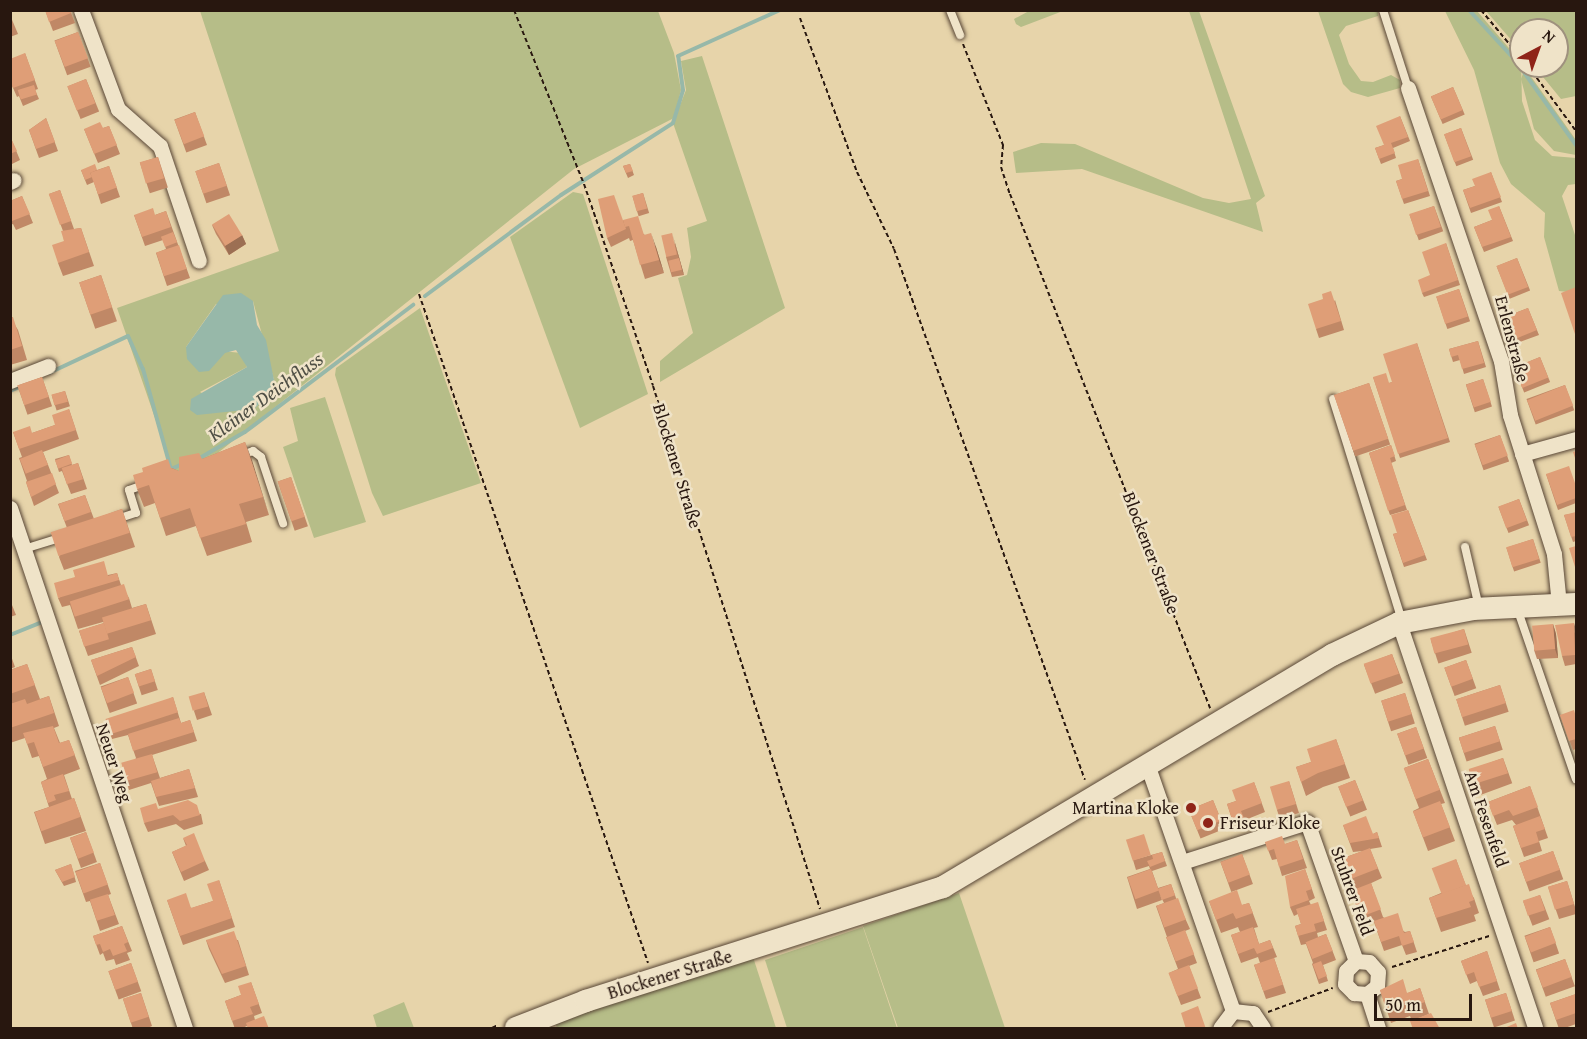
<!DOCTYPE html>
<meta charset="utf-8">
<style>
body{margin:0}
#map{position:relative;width:1587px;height:1039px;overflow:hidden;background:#e7d4aa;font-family:"Gentium Book Plus",serif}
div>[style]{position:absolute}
.green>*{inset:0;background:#b6bd88}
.water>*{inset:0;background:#97b8a9}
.stream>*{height:4px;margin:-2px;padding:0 2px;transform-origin:2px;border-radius:2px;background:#97b8a9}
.path>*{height:2px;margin-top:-1px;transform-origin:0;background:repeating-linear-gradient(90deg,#28170f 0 4.5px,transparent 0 7.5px)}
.roads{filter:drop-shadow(0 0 2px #584636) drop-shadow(0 0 2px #584636)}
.lane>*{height:8px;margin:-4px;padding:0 4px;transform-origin:4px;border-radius:4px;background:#efe3c8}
.street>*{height:15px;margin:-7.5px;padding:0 7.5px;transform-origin:7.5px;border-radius:7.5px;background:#efe3c8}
.secondary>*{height:22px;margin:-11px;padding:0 11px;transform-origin:11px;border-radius:11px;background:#efe3c8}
.wall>*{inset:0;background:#c08866;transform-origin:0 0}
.shaded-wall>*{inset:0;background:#9c6f53}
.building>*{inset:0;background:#df9e77;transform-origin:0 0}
.dots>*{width:16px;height:16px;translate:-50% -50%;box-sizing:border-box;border:3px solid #efe3c8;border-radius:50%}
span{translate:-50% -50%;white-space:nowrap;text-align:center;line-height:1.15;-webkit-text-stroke:5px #efe3c8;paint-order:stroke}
.street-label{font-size:18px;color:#28170f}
.poi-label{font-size:18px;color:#28170f}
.right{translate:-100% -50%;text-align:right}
.left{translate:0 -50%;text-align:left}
.water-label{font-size:20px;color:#4f4f45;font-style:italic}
.frame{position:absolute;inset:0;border:12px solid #28170f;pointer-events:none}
.north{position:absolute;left:1509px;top:18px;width:60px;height:60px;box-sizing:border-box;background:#efe3c8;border:2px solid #9f917e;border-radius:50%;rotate:41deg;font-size:16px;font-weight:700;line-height:24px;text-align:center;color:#28170f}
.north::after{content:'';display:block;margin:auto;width:21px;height:27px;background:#8f2418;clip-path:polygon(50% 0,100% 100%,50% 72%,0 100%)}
.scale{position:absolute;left:1374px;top:994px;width:98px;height:27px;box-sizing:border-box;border:3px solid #28170f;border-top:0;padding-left:8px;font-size:18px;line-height:21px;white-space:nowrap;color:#28170f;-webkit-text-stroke:4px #efe3c8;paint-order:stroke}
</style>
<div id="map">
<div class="green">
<div style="clip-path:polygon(evenodd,200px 11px,658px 11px,674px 53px,681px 90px,674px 118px,574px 169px,214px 456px,174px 473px,117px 308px,279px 251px,200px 11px,253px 301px,274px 380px,270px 394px,254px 409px,235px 411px,200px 392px,247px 367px,241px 353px,186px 347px,216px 304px,253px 301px)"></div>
<div style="clip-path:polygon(1029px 11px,1029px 10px,1063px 11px,1021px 27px,1016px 24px,1014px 19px)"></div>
<div style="clip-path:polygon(1189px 11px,1199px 11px,1265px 196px,1256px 203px,1263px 232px,1082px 169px,1016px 173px,1013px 152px,1041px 143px,1075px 144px,1203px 198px,1229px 203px,1251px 199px)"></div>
<div style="clip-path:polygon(1318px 11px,1378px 11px,1378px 16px,1346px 26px,1339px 35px,1349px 64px,1361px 81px,1373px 82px,1391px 75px,1400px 80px,1400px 88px,1368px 97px,1351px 92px,1343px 84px)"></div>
<div style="clip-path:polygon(1445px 11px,1477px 11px,1521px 62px,1522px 101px,1535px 140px,1552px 156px,1576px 158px,1576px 184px,1568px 185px,1562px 196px,1576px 238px,1576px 293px,1559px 291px,1544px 237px,1545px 213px,1511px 184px,1500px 163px,1474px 70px)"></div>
<div style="clip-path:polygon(1486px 11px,1576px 11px,1576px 96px,1561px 99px,1534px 66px,1557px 66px,1557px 30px,1521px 30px,1521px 51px)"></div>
<div style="clip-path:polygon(702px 56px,785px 308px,660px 382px,660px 361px,693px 333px,678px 278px,687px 275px,691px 257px,687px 228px,707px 221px,673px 123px,686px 90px,681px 61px)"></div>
<div style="clip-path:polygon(1525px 68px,1576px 140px,1576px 155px,1554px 151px,1534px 129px,1521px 79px)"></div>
<div style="clip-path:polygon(573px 192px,583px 194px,648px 394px,580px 428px,510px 237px)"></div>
<div style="clip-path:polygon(420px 308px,481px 483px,383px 516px,372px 493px,335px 375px,336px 368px)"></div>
<div style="clip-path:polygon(325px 397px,366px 522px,314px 538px,283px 447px,298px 441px,290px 408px)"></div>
<div style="clip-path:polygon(959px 893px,1005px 1028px,898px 1028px,863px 926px)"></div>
<div style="clip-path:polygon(863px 927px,897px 1028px,787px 1028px,765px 960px)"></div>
<div style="clip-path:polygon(753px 957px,776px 1028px,557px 1028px,554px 1020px)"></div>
<div style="clip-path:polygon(404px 1002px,414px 1028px,377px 1028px,373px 1015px)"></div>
</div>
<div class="water">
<div style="clip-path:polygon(241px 293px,253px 301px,257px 325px,266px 340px,274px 380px,270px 394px,254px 409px,197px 415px,190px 410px,191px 399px,247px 367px,236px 350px,225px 353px,209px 371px,199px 372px,187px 359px,186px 347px,223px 295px)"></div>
</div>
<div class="stream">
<div style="left:1469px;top:10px;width:69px;rotate:47.3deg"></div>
<div style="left:1521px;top:57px;width:6px;rotate:141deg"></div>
<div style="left:1516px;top:61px;width:103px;rotate:54.5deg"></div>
<div style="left:425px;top:296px;width:169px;rotate:-36.6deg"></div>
<div style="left:561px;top:195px;width:133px;rotate:-32.7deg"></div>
<div style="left:673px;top:123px;width:34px;rotate:-73deg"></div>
<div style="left:683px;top:90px;width:34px;rotate:-98deg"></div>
<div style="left:678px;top:56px;width:112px;rotate:-24.3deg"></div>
<div style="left:49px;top:373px;width:87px;rotate:-25.1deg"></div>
<div style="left:128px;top:336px;width:36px;rotate:66deg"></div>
<div style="left:143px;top:369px;width:104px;rotate:74.4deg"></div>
<div style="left:171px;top:469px;width:13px;rotate:-23deg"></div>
<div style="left:10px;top:391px;width:12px;rotate:-24deg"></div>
<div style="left:198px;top:459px;width:54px;rotate:-29.9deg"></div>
<div style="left:245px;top:432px;width:211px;rotate:-37.1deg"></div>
<div style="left:10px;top:635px;width:35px;rotate:-22deg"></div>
</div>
<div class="path">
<div style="left:514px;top:10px;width:188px;rotate:68.1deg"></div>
<div style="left:584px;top:184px;width:213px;rotate:71.1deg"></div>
<div style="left:653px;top:386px;width:549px;rotate:72.29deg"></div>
<div style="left:1481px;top:10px;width:62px;rotate:50.2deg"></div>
<div style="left:800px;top:18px;width:164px;rotate:69.7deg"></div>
<div style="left:857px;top:172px;width:85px;rotate:64.3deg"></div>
<div style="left:894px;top:249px;width:564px;rotate:70.22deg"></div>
<div style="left:963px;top:44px;width:109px;rotate:68.4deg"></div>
<div style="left:1003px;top:145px;width:22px;rotate:95deg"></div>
<div style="left:1001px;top:167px;width:28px;rotate:72deg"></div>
<div style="left:1010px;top:194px;width:552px;rotate:68.74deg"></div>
<div style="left:1528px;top:66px;width:81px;rotate:53.6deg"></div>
<div style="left:419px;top:294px;width:707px;rotate:71.1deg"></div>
<div style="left:1392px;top:967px;width:102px;rotate:-17.7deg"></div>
<div style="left:1268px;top:1012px;width:69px;rotate:-20.3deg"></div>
<div style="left:492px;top:1028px;width:7px;rotate:-27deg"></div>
</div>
<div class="roads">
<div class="lane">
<div style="left:950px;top:10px;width:27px;rotate:68deg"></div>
<div style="left:1383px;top:10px;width:82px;rotate:72.2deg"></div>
<div style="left:1333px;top:399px;width:232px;rotate:72.7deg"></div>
<div style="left:241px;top:455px;width:13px;rotate:-18deg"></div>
<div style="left:253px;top:451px;width:10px;rotate:37deg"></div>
<div style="left:261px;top:457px;width:70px;rotate:71.6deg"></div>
<div style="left:117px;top:519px;width:20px;rotate:-18deg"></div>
<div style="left:136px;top:513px;width:24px;rotate:-107deg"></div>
<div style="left:129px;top:490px;width:18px;rotate:-19deg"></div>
<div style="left:1465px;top:547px;width:62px;rotate:76.9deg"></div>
<div style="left:24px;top:549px;width:41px;rotate:-17.1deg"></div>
<div style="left:1517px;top:608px;width:181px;rotate:71deg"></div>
</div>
<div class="street">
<div style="left:81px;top:10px;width:106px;rotate:69.5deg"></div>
<div style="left:118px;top:109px;width:56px;rotate:41.4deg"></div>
<div style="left:160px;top:146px;width:121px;rotate:71.3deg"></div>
<div style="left:1408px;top:88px;width:288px;rotate:71.2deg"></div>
<div style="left:1501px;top:361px;width:55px;rotate:80.5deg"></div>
<div style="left:1510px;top:415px;width:146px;rotate:72.4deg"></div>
<div style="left:1554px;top:554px;width:51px;rotate:84.4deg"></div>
<div style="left:10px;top:182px;width:4px;rotate:-27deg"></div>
<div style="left:10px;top:381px;width:41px;rotate:-21.5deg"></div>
<div style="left:1522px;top:454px;width:56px;rotate:-15.5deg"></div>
<div style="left:10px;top:508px;width:549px;rotate:71.4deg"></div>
<div style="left:1399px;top:623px;width:427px;rotate:71.4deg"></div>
<div style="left:1148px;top:767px;width:258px;rotate:70.8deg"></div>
<div style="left:1233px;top:1011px;width:21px;rotate:127deg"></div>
<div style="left:1182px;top:862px;width:131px;rotate:-17.7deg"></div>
<div style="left:1307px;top:822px;width:147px;rotate:70.6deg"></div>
<div style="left:1356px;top:961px;width:13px;rotate:4deg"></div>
<div style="left:1369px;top:962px;width:13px;rotate:48deg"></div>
<div style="left:1378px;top:972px;width:14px;rotate:94deg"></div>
<div style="left:1377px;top:986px;width:13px;rotate:141deg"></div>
<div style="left:1367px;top:994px;width:36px;rotate:72deg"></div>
<div style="left:1356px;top:961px;width:14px;rotate:135deg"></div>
<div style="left:1346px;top:971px;width:13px;rotate:94deg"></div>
<div style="left:1345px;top:984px;width:13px;rotate:45deg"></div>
<div style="left:1354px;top:993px;width:13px;rotate:4deg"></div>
<div style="left:1233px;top:1011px;width:20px;rotate:6deg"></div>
<div style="left:1253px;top:1013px;width:18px;rotate:56deg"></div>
</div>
<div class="secondary">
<div style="left:516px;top:1028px;width:75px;rotate:-21.1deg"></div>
<div style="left:586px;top:1001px;width:375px;rotate:-17.7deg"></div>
<div style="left:943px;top:887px;width:453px;rotate:-30.8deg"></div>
<div style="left:1332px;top:655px;width:74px;rotate:-25.5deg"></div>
<div style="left:1399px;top:623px;width:75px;rotate:-10.7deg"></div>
<div style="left:1473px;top:609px;width:103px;rotate:-2.8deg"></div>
</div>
</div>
<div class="wall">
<div style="clip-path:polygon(45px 10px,70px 10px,75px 23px,53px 31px)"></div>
<div style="clip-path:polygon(10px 15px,18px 34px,10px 37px)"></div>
<div style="left:78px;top:32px;width:37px;height:25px;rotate:70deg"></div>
<div style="clip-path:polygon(25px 53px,38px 89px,35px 90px,39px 99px,23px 106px,19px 96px,17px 97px,10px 81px)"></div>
<div style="left:86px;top:79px;width:35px;height:20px;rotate:68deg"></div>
<div style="left:1453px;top:87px;width:30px;height:24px;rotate:67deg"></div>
<div style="left:195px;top:112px;width:35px;height:22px;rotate:70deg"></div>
<div style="clip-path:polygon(1400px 116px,1410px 141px,1393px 148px,1396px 158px,1381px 164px,1375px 148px,1384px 145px)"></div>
<div style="clip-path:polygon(46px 118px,58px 151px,39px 158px,29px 130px)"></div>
<div style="clip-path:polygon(109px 126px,120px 154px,98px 163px,84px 129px,103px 128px)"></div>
<div style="left:1461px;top:128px;width:34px;height:18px;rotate:69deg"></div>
<div style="clip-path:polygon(10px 136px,20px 160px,10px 165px)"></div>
<div style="left:158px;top:157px;width:32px;height:19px;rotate:72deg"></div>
<div style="clip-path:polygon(1418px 159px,1430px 196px,1404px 204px,1396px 181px,1402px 179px)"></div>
<div style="left:219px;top:163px;width:34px;height:25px;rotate:71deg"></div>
<div style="clip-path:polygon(630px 164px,634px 175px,628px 178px,623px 166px)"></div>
<div style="clip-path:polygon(109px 166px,120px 197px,101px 204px,94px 182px,87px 185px,81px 170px,97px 170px)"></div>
<div style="clip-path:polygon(1491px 172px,1502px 202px,1471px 213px,1463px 190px,1475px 186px)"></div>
<div style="clip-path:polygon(60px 190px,74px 229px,81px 228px,94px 266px,63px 276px,58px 263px,64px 241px,63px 231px,49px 194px)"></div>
<div style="left:643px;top:193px;width:21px;height:11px;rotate:73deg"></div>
<div style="clip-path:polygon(22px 196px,33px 223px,16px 230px,13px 224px,10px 225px,10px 201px)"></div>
<div style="left:1434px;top:206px;width:27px;height:26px;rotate:70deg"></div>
<div style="clip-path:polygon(1499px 206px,1513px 241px,1484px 252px,1474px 227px,1492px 220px)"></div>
<div style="clip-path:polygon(166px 211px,190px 278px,167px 286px,156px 253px,166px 249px,163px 240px,145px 246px,134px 215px,155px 215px)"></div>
<div style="clip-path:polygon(623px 220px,645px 235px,656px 247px,664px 273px,645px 279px,633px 240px,630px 241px,629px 238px,611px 247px,607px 238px)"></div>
<div style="clip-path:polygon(212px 225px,242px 235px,246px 244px,229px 255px,216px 234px)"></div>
<div style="clip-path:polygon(675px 243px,684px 275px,672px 277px,666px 257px)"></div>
<div style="clip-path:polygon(1446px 243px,1460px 285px,1424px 297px,1422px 293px)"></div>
<div style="left:1517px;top:258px;width:35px;height:22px;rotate:68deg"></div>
<div style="left:101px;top:275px;width:49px;height:23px;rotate:71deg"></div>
<div style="left:1459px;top:289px;width:34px;height:24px;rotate:71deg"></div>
<div style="clip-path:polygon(1335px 300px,1344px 330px,1319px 338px,1316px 329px)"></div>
<div style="clip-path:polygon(1528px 308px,1539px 335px,1517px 343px,1504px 311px,1515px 313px)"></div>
<div style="clip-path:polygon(10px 317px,18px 330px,27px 360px,10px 365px)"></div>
<div style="clip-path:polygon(1478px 341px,1486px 367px,1464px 374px,1460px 360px,1453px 362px,1449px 349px)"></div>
<div style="clip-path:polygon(1417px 343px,1450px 442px,1400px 458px,1373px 377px,1389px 383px,1392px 382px)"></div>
<div style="left:1540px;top:357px;width:27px;height:28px;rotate:68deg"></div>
<div style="left:42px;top:377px;width:31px;height:26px;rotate:71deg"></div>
<div style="left:1483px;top:379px;width:29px;height:18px;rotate:72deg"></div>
<div style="left:1369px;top:383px;width:65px;height:37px;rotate:71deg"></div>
<div style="left:1565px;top:385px;width:27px;height:41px;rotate:70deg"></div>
<div style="left:65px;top:391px;width:16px;height:14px;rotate:72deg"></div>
<div style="clip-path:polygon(69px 409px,79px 439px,43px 452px,59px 493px,34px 506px,26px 482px,27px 481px,19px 458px,22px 457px,13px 432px,32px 433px,55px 425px)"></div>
<div style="left:1500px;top:435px;width:28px;height:27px;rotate:71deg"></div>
<div style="clip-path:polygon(245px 442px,269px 515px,246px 522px,252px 542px,207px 556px,196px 526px,166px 536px,155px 503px,144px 507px,137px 489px,172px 468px,179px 471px,202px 459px)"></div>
<div style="clip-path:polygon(1391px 445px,1396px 461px,1391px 463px,1407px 510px,1390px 515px,1369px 453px)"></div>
<div style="clip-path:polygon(69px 455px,72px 465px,78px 463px,87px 489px,71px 494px,62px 471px,59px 472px,55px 459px)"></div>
<div style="clip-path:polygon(1546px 474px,1576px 486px,1576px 503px,1558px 510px)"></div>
<div style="left:291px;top:477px;width:52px;height:14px;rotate:71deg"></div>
<div style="clip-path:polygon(85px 495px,94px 519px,122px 509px,135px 547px,64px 570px,59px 557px,67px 528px,58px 504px)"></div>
<div style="left:1519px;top:499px;width:28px;height:22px;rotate:69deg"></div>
<div style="clip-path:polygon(1408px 510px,1427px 560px,1404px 567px,1393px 534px,1397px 533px)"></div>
<div style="clip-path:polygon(1576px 513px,1576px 541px,1573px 542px,1564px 515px)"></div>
<div style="left:1533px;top:539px;width:25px;height:28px;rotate:72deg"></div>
<div style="clip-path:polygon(117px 573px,121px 585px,129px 598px,132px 608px,146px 604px,156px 634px,88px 656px,79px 631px,104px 623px,103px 622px,78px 629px,70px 605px,62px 607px,58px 598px,108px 575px)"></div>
<div style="clip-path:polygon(10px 600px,16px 615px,10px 617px)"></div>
<div style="clip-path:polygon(1553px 624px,1556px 634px,1558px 658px,1537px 659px,1534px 650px)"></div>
<div style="left:1464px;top:629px;width:25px;height:35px;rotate:72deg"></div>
<div style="clip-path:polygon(1576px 630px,1576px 664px,1565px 666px,1562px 656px)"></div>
<div style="clip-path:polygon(132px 647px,139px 666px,100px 685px,91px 660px)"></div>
<div style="clip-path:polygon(10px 653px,15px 667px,10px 669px)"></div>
<div style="left:1392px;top:654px;width:31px;height:30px;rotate:69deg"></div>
<div style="left:1466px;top:660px;width:30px;height:23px;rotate:70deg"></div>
<div style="clip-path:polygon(27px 664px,40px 699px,49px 696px,59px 726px,54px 728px,60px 743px,69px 740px,80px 769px,64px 775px,72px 799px,74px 798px,86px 831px,45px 844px,34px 812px,49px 807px,41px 782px,47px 779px,39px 756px,32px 758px,25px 738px,10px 743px,10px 670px)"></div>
<div style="left:151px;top:669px;width:22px;height:17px;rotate:72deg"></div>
<div style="left:128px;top:677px;width:28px;height:29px;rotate:71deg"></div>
<div style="left:1500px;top:685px;width:28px;height:46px;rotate:72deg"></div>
<div style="clip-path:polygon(204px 692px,212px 715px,197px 720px,194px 711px)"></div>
<div style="left:1405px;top:693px;width:32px;height:25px;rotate:72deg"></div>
<div style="clip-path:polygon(173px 697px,181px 723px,190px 720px,197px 741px,152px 755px,160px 778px,189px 769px,198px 797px,159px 806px,151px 783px,129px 790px,126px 780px,136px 758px,128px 735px,112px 739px,109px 730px)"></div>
<div style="clip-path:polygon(1560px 715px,1576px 717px,1576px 749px,1573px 750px)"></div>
<div style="left:1495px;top:726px;width:25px;height:38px;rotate:72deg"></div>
<div style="left:1416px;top:727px;width:33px;height:20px;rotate:70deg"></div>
<div style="clip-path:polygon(1336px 739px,1350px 778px,1323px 787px,1306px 796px,1296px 767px,1311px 762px)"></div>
<div style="left:1503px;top:758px;width:27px;height:36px;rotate:70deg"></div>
<div style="clip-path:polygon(1428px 759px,1445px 803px,1441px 804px,1455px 841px,1428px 851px,1413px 811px,1419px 808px,1404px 768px)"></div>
<div style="left:1355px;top:780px;width:32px;height:18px;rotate:68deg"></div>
<div style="clip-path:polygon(1289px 781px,1299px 813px,1280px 819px,1277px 810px)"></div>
<div style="clip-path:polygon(1254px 782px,1265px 812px,1245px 820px,1247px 827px,1236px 831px,1227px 804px,1236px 801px)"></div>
<div style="clip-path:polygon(1530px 786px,1548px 838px,1539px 841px,1542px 851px,1524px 857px,1513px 826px,1516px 825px,1512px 820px,1497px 825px,1488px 802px)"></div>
<div style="left:1213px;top:800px;width:31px;height:26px;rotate:68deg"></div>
<div style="clip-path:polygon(159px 809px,201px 814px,203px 824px,184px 830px,176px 824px,148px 832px,144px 823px)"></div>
<div style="clip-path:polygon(1343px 825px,1373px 834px,1377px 832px,1382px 847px,1370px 849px,1382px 878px,1365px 886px,1371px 883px,1383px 917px,1405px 932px,1410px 931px,1417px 952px,1406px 955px,1402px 945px,1384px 951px,1374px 922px,1363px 926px,1351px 891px,1354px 889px,1343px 858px,1363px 851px,1353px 852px)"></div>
<div style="left:86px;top:832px;width:32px;height:17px;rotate:70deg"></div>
<div style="clip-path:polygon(183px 838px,205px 861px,209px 870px,184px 881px,172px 852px,186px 846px)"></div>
<div style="clip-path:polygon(1297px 840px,1307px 868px,1282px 876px,1277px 859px,1272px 860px,1265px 842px,1285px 844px)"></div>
<div style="left:1553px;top:851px;width:30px;height:36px;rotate:70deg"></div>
<div style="clip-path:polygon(1162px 852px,1167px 866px,1152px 871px,1158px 888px,1171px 884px,1176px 898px,1190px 929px,1185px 931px,1197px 963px,1189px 966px,1201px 998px,1181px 1005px,1169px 973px,1178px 969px,1166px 937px,1167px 937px,1156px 906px,1164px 903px,1160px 895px,1162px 900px,1137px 909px,1127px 877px,1150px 869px,1149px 866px,1136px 870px,1133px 860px)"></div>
<div style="left:1242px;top:854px;width:32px;height:23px;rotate:70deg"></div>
<div style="clip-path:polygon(1456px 859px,1466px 886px,1474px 898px,1479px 913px,1474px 915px,1476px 921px,1441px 932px,1429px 898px,1441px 893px)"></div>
<div style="clip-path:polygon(100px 863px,111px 894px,108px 895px,119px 924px,100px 931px,90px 901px,86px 902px,75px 871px)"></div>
<div style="clip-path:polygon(71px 864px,76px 882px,64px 886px,55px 870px)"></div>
<div style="clip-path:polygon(1305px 869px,1315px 898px,1309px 901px,1311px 905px,1321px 912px,1327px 930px,1317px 933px,1318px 937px,1326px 934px,1336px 960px,1323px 965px,1328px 981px,1319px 984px,1312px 964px,1313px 963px,1306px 944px,1301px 945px,1295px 926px,1301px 924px,1298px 914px,1294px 916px,1290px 907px)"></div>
<div style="clip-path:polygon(219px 880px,235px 927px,183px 945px,167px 900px,192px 908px,213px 901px)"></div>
<div style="clip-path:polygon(1567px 881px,1576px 910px,1576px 914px,1559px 919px,1548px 887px)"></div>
<div style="left:1540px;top:895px;width:26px;height:18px;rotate:69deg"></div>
<div style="clip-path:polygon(1209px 901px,1242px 905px,1249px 903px,1258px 927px,1254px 928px,1259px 944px,1270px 940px,1277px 957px,1271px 959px,1274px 958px,1286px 993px,1266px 999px,1254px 965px,1260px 963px,1258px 957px,1241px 963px,1231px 935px,1240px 932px,1238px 927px,1221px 933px)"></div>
<div style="clip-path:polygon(122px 926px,132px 951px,127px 953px,130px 960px,116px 965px,114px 959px,106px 961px,103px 953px,100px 955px,93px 936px)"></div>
<div style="left:1550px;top:927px;width:28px;height:27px;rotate:71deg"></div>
<div style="clip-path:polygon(206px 940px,238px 940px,249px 975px,225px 983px,209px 949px)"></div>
<div style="clip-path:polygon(1487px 951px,1500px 990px,1483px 996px,1477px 981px,1470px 984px,1461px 961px)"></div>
<div style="left:1565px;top:959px;width:29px;height:31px;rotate:70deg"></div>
<div style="left:131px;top:963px;width:30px;height:24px;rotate:70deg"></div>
<div style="clip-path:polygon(251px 982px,262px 1013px,254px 1016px,255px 1020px,247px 1026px,240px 1029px,235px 1029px,225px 1001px,241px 995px)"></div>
<div style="clip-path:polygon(1420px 988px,1429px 1014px,1412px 1021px,1410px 1016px,1391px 1023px,1380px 990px,1408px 993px)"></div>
<div style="clip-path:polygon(141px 993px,152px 1026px,145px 1029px,133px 1029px,123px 999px)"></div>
<div style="left:1506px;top:993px;width:29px;height:22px;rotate:72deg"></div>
<div style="clip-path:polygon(1576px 994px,1576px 1024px,1562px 1029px,1559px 1029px,1550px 1003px)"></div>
</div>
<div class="shaded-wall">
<div style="clip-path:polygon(651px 233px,656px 247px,664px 273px,659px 260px)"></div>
<div style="clip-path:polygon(672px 233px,675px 243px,684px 275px,682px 270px)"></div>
<div style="clip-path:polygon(242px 235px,246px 244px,229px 255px,225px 246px)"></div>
<div style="clip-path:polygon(245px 442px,252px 460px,269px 515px,263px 497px)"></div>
<div style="clip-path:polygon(1574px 623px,1576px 630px,1576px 658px,1575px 655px)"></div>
<div style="clip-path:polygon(1553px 624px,1556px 634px,1558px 658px,1555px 649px)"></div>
</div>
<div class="building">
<div style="clip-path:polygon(45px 10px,70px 10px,71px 13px,49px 22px)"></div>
<div style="left:78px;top:32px;width:28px;height:25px;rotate:69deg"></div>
<div style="clip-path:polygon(25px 53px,35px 80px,13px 88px,10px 81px,10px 59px)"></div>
<div style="left:86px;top:79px;width:26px;height:20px;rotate:69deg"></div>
<div style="left:34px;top:85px;width:10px;height:17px;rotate:73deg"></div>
<div style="left:1453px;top:87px;width:25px;height:24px;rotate:67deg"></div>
<div style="left:195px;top:112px;width:26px;height:22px;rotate:69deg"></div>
<div style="clip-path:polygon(1400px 116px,1408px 137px,1391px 143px,1395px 153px,1379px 159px,1375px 148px,1384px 145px,1376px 126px)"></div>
<div style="clip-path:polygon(46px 118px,55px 142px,36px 149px,29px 130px)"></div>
<div style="clip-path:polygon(100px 122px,103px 128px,109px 126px,117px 145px,94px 154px,84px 129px)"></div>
<div style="left:1461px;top:128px;width:30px;height:18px;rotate:70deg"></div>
<div style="clip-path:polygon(10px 136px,17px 151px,10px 154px)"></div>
<div style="left:158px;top:157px;width:22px;height:19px;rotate:74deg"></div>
<div style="clip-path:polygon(1418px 159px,1428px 191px,1402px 199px,1396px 181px,1402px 179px,1398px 165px)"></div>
<div style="left:219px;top:163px;width:24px;height:25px;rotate:71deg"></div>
<div style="clip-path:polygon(95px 164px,97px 170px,90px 173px,92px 177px,85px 180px,81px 170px)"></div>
<div style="clip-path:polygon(630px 164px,633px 171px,626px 173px,623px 166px)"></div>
<div style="left:109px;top:166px;width:23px;height:20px;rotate:70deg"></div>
<div style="clip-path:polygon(1491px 172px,1501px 197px,1470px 208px,1463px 190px,1475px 186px,1472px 179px)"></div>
<div style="left:60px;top:190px;width:33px;height:12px;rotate:70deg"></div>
<div style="left:643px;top:193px;width:16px;height:11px;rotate:75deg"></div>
<div style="clip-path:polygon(614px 195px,626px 229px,607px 238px,598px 199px)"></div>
<div style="clip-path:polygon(22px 196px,30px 214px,12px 221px,10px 217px,10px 201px)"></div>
<div style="left:1434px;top:206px;width:22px;height:26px;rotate:72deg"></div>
<div style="clip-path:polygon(1499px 206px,1511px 237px,1482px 247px,1474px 227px,1492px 220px,1488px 210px)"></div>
<div style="clip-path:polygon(153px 208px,155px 215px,166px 211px,171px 227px,142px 237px,134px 215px)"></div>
<div style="left:229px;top:214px;width:25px;height:20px;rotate:58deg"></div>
<div style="clip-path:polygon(638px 216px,644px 235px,651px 233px,659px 260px,640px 265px,629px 226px,625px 227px,623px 220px)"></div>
<div style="clip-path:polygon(81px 228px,89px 252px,58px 263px,52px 245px,64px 241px,61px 231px)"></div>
<div style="left:173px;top:232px;width:11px;height:13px;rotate:68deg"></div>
<div style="left:672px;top:233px;width:22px;height:11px;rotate:77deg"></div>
<div style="clip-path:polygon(1446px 243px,1458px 280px,1422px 293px,1418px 280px,1430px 275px,1422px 252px)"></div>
<div style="left:179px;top:245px;width:25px;height:24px;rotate:72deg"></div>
<div style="left:679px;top:258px;width:12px;height:11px;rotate:76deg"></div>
<div style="left:1517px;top:258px;width:31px;height:22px;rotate:69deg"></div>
<div style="left:101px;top:275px;width:34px;height:23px;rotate:71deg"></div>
<div style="clip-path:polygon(1576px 287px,1576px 337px,1561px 293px)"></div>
<div style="left:1459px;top:289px;width:29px;height:24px;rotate:72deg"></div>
<div style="clip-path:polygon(1331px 291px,1341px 321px,1316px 329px,1308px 304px,1323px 299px,1322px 294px)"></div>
<div style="clip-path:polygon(1513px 308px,1515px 313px,1528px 308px,1537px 330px,1515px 339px,1504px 311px)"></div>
<div style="clip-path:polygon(10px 317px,13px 317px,22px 346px,10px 350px)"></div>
<div style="clip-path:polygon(1478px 341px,1484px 363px,1462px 369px,1458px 355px,1451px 357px,1449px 349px)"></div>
<div style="clip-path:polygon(1417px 343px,1448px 438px,1398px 454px,1373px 377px,1386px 373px,1389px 383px,1392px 382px,1383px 354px)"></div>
<div style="left:1540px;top:357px;width:22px;height:28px;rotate:68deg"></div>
<div style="left:42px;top:377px;width:21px;height:26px;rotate:71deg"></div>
<div style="left:1483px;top:379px;width:24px;height:18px;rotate:71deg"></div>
<div style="left:1369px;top:383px;width:59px;height:37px;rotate:71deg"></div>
<div style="left:1565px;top:385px;width:22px;height:41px;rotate:68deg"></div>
<div style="left:65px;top:391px;width:11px;height:14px;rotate:75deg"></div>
<div style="clip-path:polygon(69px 409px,76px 430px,19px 449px,13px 432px,30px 426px,32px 433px,55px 425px,52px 415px)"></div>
<div style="left:1500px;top:435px;width:22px;height:27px;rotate:69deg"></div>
<div style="clip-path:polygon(245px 442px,263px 497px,239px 504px,246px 524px,200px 538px,190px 508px,160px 518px,149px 485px,137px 489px,133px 475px,143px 472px,142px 468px,168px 459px,171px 468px,179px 471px,179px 457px,199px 453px,202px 459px)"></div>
<div style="clip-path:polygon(1391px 445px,1395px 456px,1390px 458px,1405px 505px,1388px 511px,1369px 453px)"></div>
<div style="left:42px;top:450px;width:16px;height:24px;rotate:68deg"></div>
<div style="clip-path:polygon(1576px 451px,1576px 461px,1573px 452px)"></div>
<div style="left:69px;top:455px;width:9px;height:15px;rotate:69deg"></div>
<div style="left:78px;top:463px;width:17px;height:17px;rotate:73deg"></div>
<div style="clip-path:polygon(1569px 466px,1576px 486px,1576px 498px,1557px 505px,1546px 474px)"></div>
<div style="clip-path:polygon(52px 473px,56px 484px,31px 497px,26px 482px)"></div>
<div style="left:291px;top:477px;width:42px;height:14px;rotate:71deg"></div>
<div style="left:85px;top:495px;width:18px;height:28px;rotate:71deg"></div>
<div style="left:1519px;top:499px;width:23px;height:22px;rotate:70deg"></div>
<div style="left:122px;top:509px;width:25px;height:75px;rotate:72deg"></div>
<div style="clip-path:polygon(1408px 510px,1425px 555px,1403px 563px,1393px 534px,1397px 533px,1391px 515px)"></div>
<div style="clip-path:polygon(1576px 512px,1576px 536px,1571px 537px,1564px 515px)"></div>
<div style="left:1533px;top:539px;width:21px;height:28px;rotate:73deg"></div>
<div style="clip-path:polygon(1576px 546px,1576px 567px,1575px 567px,1569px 548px)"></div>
<div style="clip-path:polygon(104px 561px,108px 576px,117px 573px,119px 580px,58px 598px,54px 583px,75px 577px,73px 570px)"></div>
<div style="left:124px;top:584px;width:16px;height:57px;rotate:72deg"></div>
<div style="left:146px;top:604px;width:17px;height:46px;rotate:73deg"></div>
<div style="left:104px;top:623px;width:17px;height:26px;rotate:73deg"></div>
<div style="clip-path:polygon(1574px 623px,1575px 655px,1562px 656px,1555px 625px)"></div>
<div style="left:1553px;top:624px;width:25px;height:21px;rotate:85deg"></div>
<div style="left:1464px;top:629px;width:16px;height:35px;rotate:75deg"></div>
<div style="clip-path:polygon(132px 647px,136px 657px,97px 676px,91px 660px)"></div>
<div style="left:1392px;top:654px;width:21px;height:30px;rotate:71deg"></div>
<div style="left:1466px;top:660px;width:20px;height:23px;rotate:70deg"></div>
<div style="clip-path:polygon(27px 664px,35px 685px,10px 694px,10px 670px)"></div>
<div style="left:151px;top:669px;width:13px;height:17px;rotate:72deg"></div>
<div style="left:128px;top:677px;width:17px;height:29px;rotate:69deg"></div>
<div style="left:1500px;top:685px;width:19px;height:46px;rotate:72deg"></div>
<div style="left:204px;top:692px;width:15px;height:16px;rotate:74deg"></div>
<div style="left:1405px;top:693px;width:22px;height:25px;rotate:72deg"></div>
<div style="clip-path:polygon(49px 696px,54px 713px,10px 728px,10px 704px,25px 699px,27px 704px)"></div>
<div style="left:173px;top:697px;width:16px;height:71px;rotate:72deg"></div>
<div style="clip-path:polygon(1574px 710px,1576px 717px,1576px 739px,1569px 741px,1560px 715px)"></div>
<div style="clip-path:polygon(179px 718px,181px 723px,190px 720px,194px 732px,133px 751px,128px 734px)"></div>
<div style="clip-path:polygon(53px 726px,59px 743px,69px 740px,75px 755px,43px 767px,34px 742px,27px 744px,23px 733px)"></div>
<div style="left:1495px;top:726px;width:16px;height:38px;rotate:72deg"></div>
<div style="left:1416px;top:727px;width:23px;height:20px;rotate:70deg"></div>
<div style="clip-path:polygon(1336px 739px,1345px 764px,1318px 773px,1301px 782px,1296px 767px,1311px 762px,1307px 749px)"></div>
<div style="left:152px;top:754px;width:19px;height:32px;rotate:74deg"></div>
<div style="left:1503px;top:758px;width:16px;height:36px;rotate:72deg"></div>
<div style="left:1428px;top:759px;width:33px;height:26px;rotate:69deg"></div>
<div style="clip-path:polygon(189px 769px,195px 788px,156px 797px,151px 781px)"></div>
<div style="clip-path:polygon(63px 774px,69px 791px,54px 795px,56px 800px,48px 803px,41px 782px)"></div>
<div style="left:1355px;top:780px;width:22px;height:18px;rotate:69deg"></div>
<div style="left:1289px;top:781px;width:24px;height:20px;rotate:73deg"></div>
<div style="clip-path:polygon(1254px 782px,1262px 803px,1241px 811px,1244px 818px,1233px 822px,1227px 804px,1236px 801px,1232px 790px)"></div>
<div style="clip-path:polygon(1530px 786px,1538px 807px,1513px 816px,1509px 810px,1493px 816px,1488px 802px)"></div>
<div style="left:74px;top:798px;width:20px;height:42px;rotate:70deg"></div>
<div style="clip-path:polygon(188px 800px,197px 805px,200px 815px,180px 821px,173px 815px,144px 823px,140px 808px,156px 803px,158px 809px)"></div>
<div style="left:1213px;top:800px;width:22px;height:26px;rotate:68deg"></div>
<div style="left:1440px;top:801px;width:28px;height:29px;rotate:69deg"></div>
<div style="clip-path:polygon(1366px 816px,1373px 834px,1377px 832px,1379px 838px,1350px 843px,1343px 825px)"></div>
<div style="clip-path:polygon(1540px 816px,1545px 829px,1536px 832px,1539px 842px,1521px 848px,1513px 826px)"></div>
<div style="left:86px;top:832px;width:22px;height:17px;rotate:69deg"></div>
<div style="clip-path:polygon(194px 833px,205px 861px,181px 872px,172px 852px,187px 845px,183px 838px)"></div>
<div style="left:1144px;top:834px;width:22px;height:19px;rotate:72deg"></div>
<div style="clip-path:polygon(1282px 836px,1285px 844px,1297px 840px,1303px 859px,1279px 867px,1274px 849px,1268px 851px,1265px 842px)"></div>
<div style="left:1370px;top:848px;width:22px;height:29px;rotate:69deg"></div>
<div style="left:1553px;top:851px;width:20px;height:36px;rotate:70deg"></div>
<div style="clip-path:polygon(1162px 852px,1165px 861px,1150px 867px,1147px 861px,1153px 859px,1152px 855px)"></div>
<div style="left:1242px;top:854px;width:22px;height:23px;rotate:69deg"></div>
<div style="left:1456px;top:859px;width:28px;height:26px;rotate:69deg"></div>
<div style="left:100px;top:863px;width:23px;height:26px;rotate:70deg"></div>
<div style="clip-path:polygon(71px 864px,75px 877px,62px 882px,55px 870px)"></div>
<div style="left:1151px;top:869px;width:23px;height:25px;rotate:70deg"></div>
<div style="clip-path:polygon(1305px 869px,1312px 889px,1306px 891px,1309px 900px,1290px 907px,1285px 876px)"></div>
<div style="clip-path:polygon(219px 880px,232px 918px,180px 936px,167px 900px,186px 893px,191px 908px,213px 901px,207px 884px)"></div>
<div style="left:1567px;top:881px;width:24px;height:20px;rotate:73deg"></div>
<div style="left:1371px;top:883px;width:28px;height:22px;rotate:69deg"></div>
<div style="left:1171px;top:884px;width:12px;height:14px;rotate:70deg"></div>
<div style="clip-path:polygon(1469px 884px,1474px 900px,1469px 902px,1471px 907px,1436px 918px,1429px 898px)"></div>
<div style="clip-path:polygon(1237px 890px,1242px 905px,1249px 903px,1253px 913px,1236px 919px,1233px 913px,1216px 920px,1209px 901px)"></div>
<div style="left:108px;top:894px;width:22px;height:19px;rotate:72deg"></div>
<div style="left:1540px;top:895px;width:16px;height:18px;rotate:72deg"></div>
<div style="left:1178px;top:898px;width:23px;height:23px;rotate:70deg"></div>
<div style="clip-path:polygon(1318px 902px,1324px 921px,1314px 924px,1316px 931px,1298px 936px,1295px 926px,1301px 924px,1296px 909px)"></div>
<div style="clip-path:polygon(1398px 913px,1404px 933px,1410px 931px,1414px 942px,1402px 946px,1399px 936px,1381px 942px,1374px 921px)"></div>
<div style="clip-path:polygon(122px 926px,128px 942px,124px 944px,127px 951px,113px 956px,110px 949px,103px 952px,100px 944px,96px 945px,93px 936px)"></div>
<div style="clip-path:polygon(1253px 927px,1259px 944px,1270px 940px,1273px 948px,1257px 954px,1254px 948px,1238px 954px,1231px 935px)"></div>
<div style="left:1550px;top:927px;width:17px;height:27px;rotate:69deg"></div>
<div style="left:1185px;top:930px;width:26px;height:20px;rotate:69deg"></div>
<div style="clip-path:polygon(234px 931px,246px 966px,222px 974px,206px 940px)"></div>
<div style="left:1326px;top:934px;width:18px;height:22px;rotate:68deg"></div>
<div style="clip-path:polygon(1487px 951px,1497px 981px,1479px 987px,1474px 972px,1466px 975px,1461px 961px)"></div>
<div style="left:1274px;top:958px;width:28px;height:21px;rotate:71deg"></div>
<div style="left:1565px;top:959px;width:19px;height:31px;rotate:69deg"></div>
<div style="left:1321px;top:961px;width:16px;height:9px;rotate:68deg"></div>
<div style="left:131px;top:963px;width:20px;height:24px;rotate:70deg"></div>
<div style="left:1189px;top:965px;width:25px;height:22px;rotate:69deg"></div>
<div style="clip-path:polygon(1403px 979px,1407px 993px,1420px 988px,1425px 1002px,1407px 1008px,1405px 1003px,1386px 1009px,1380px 990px)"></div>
<div style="clip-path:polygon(251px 982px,259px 1004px,250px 1007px,253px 1014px,232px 1021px,225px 1001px,241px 995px,238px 986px)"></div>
<div style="left:141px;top:993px;width:25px;height:19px;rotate:72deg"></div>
<div style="left:1506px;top:993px;width:19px;height:22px;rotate:72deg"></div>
<div style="clip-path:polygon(1576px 994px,1576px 1013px,1556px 1020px,1550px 1003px)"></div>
<div style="clip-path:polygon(1198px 1006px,1206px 1029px,1186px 1029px,1181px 1013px)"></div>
<div style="clip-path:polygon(1431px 1013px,1440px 1029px,1413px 1029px,1410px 1021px)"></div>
<div style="clip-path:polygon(264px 1016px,269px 1029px,248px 1029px,246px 1023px)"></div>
<div style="clip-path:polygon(1516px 1023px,1518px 1029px,1502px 1029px)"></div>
</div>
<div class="dots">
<div style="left:1191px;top:808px;background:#8f2418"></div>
<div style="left:1208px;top:823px;background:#8f2418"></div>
</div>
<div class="street-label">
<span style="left:1512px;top:339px;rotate:75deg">Erlenstraße</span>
<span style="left:677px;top:466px;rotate:73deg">Blockener Straße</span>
<span style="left:1151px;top:553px;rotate:69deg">Blockener Straße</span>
<span style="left:114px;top:763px;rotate:72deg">Neuer Weg</span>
<span style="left:1486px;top:819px;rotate:71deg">Am Fesenfeld</span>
<span style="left:1352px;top:891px;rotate:70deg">Stuhrer Feld</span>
<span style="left:670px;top:975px;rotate:-17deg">Blockener Straße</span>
</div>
<div class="poi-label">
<span class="right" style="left:1179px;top:808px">Martina Kloke</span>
<span class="left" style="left:1220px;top:823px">Friseur Kloke</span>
</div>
<div class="water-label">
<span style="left:265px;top:396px;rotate:-36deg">Kleiner Deichfluss</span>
</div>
<div class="frame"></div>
<div class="north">N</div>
<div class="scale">50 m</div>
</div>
